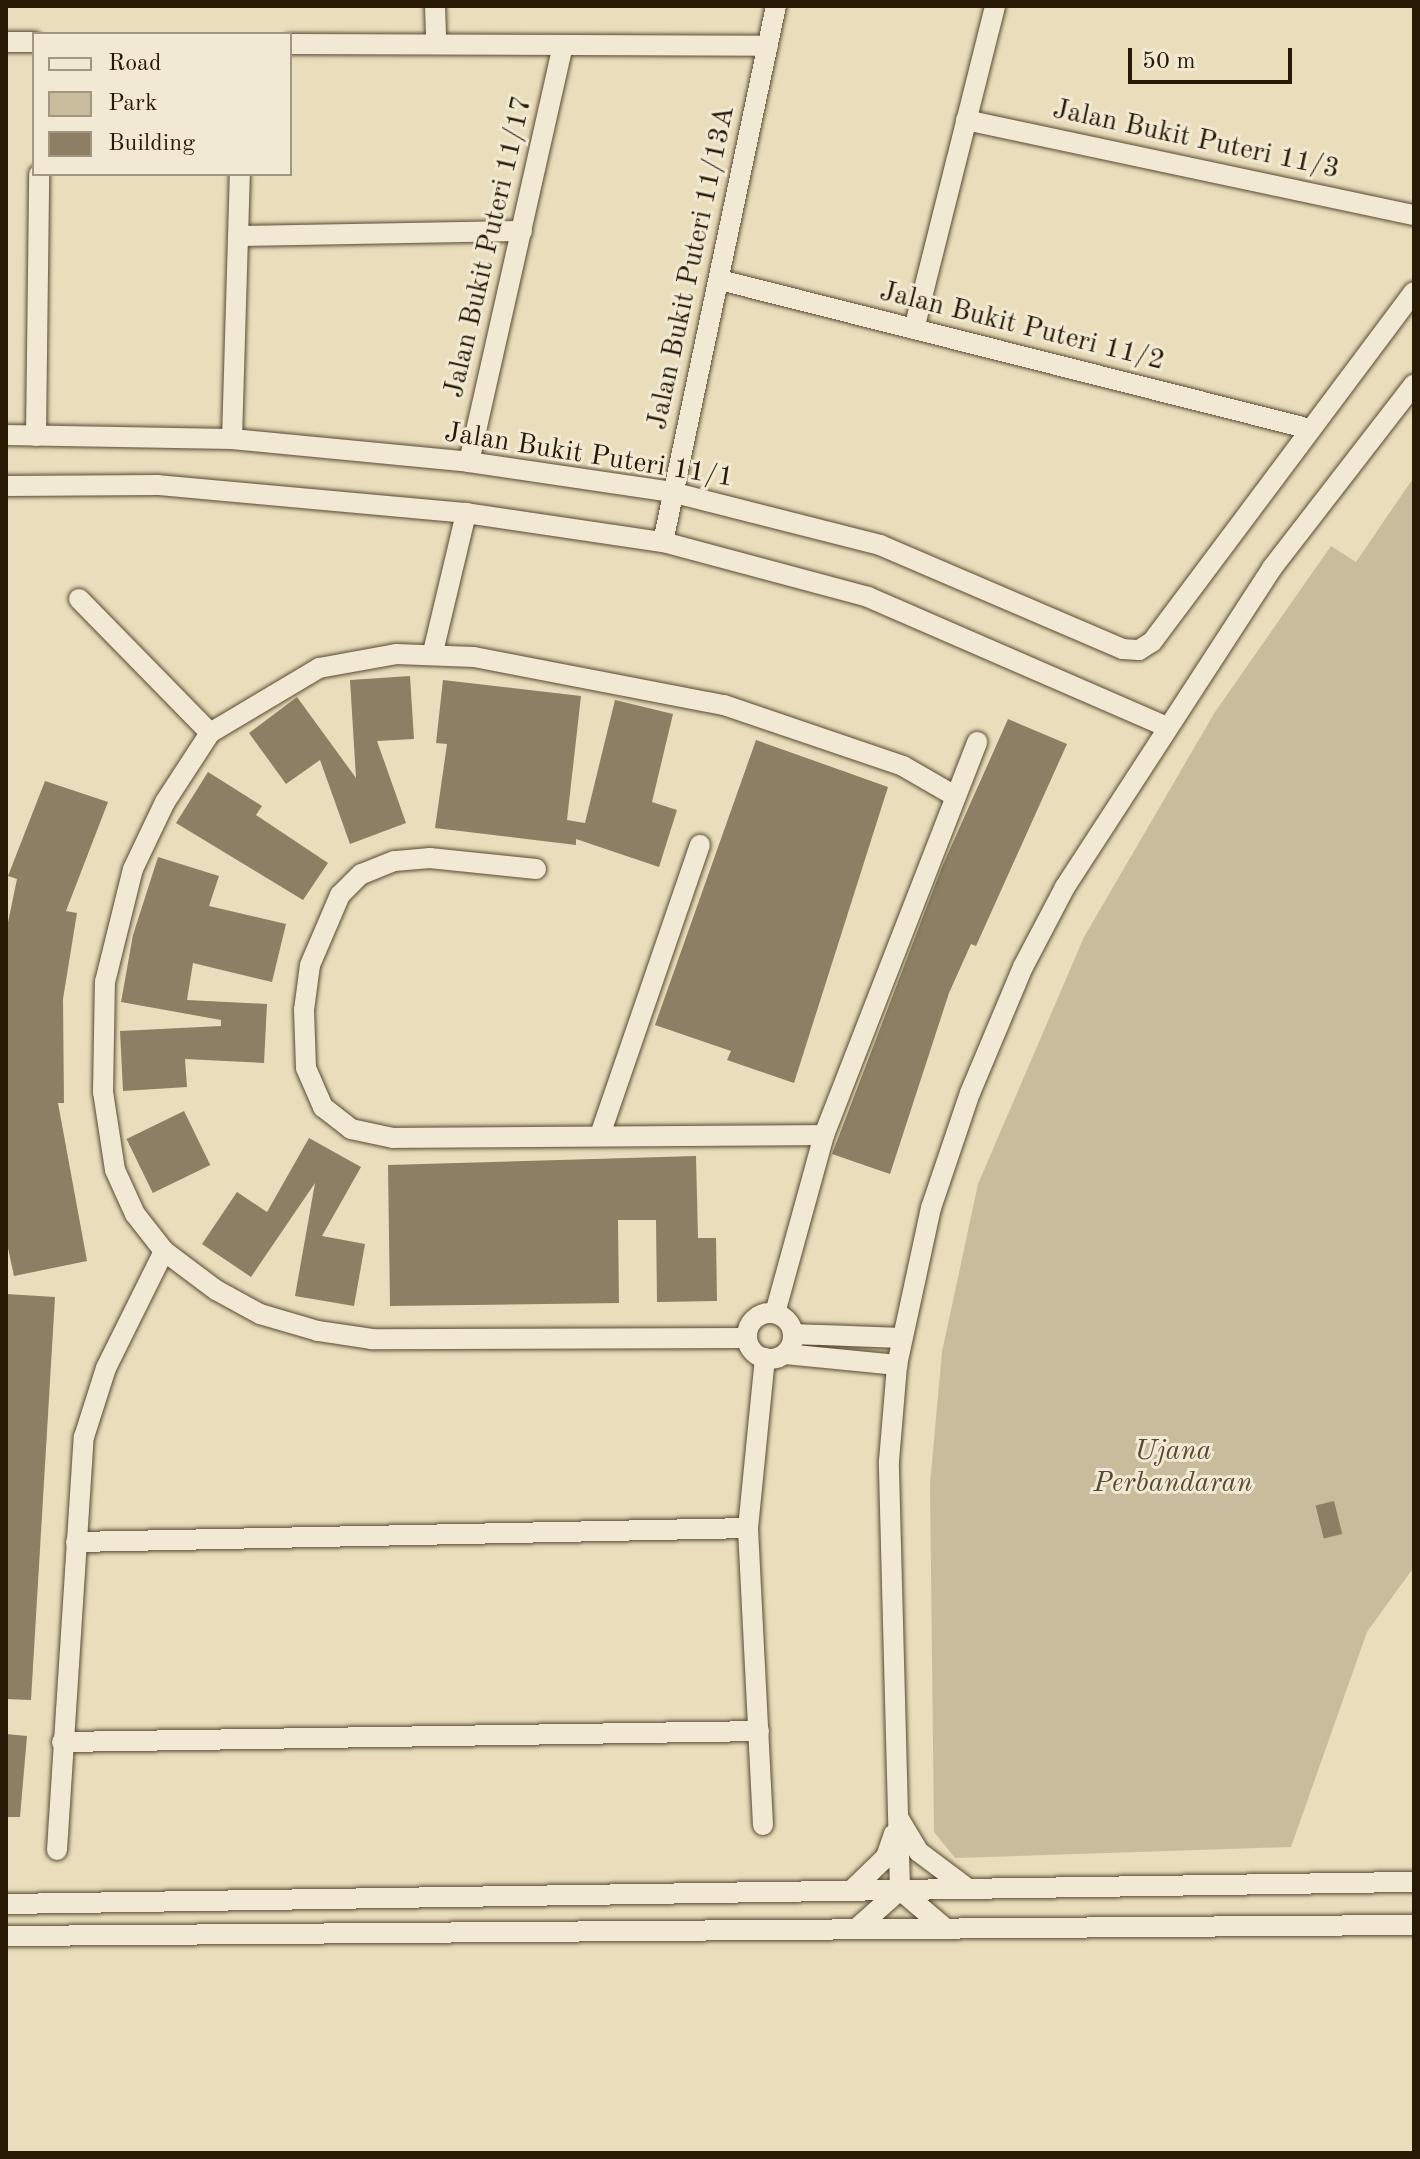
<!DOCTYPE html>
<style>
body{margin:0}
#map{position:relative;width:1420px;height:2159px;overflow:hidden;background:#e9ddbb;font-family:"Old Standard TT",serif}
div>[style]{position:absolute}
.green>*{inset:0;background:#c8bc9c}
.building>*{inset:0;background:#8c7f63;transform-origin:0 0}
.roads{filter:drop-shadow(0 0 2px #584a32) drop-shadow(0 0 2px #584a32)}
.minor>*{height:20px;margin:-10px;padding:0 10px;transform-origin:10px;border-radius:10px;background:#f1e9d3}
.minor>.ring{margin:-10px;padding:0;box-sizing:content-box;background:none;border:20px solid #f1e9d3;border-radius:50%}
span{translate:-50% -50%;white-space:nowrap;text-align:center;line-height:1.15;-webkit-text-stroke:6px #f1e9d3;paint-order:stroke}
.street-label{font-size:28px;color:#281904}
.park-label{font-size:28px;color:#584a32;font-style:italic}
.frame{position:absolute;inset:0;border:8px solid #281904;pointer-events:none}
.legend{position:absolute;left:32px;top:32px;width:260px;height:144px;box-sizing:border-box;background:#f1e9d3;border:2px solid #a19680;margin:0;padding:10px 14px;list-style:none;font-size:24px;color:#281904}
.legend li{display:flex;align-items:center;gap:16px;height:40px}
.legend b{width:40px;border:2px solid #a19680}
.scale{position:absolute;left:1128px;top:48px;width:164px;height:36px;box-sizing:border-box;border:4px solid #281904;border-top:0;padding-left:10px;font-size:24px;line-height:28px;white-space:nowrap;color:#281904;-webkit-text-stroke:6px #f1e9d3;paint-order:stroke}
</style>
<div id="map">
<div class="green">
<div style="clip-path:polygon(1414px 477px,1414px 1567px,1367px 1632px,1291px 1847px,955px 1858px,934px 1832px,930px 1484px,942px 1352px,978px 1184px,1084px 937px,1215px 712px,1331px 546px,1356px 562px)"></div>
</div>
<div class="building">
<div style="clip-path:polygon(410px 676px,414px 739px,377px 741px,406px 823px,350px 844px,320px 760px,286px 784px,249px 733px,297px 697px,356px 778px,350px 680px)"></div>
<div style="clip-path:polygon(443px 680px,581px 696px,567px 820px,585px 823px,615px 700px,673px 714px,652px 802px,677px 810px,659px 867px,576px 839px,576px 845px,435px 828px,447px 744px,436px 743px)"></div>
<div style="clip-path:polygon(1008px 719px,1067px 744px,976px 946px,971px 944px,949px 993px,890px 1174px,832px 1154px,942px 867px)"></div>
<div style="clip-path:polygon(756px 740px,888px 787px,794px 1083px,727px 1060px,731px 1051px,655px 1025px)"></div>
<div style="clip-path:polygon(208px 772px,262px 806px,256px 815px,328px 863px,303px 900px,176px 823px)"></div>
<div style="clip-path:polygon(45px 781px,108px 802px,66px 911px,77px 913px,63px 999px,64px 1103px,58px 1103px,87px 1261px,14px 1276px,6px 1239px,6px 932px,17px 879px,8px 876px)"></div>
<div style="clip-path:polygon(158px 857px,219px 876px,209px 906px,286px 924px,272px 982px,193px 963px,187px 1000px,267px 1004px,264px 1063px,185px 1059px,187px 1087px,123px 1091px,120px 1031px,221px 1026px,221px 1020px,121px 1002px,133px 935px)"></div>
<div style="left:184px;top:1111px;width:60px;height:64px;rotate:64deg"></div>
<div style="clip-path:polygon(309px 1138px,361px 1167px,322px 1236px,365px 1244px,354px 1306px,295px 1296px,315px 1183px,251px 1277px,202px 1244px,237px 1192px,267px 1212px)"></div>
<div style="clip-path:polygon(696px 1156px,698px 1238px,716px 1238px,717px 1301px,657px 1302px,656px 1220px,618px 1220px,619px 1303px,390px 1306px,388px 1165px)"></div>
<div style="clip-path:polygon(6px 1294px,55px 1297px,31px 1700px,6px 1699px)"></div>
<div style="left:1334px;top:1501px;width:34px;height:19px;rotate:76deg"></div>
<div style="clip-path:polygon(6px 1734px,27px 1736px,20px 1817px,6px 1817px)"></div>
</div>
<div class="roads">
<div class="minor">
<div style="left:435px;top:6px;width:38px;rotate:88deg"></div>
<div style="left:6px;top:42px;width:28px"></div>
<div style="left:290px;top:44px;width:478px;rotate:0.2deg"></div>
<div style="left:966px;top:120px;width:458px;rotate:12deg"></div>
<div style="left:238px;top:236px;width:284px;rotate:-1deg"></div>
<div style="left:720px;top:280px;width:609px;rotate:14.17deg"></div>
<div style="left:914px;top:329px;width:333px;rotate:-75.9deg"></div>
<div style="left:6px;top:435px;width:226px;rotate:1deg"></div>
<div style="left:232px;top:439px;width:238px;rotate:5.5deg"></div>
<div style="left:469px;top:462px;width:204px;rotate:8.4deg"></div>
<div style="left:671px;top:492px;width:216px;rotate:14.2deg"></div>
<div style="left:880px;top:545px;width:264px;rotate:23.2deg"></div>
<div style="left:1123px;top:649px;width:16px;rotate:4deg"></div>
<div style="left:1139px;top:650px;width:15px;rotate:-32deg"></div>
<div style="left:1152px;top:642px;width:437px;rotate:-53.2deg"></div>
<div style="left:36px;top:436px;width:262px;rotate:-89.3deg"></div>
<div style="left:232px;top:439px;width:265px;rotate:-88.3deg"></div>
<div style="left:469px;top:462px;width:427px;rotate:-77.3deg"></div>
<div style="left:6px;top:486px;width:152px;rotate:-0.4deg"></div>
<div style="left:158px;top:485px;width:309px;rotate:5.2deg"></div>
<div style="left:466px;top:513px;width:199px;rotate:8.4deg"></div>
<div style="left:663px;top:542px;width:212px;rotate:15deg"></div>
<div style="left:868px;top:597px;width:324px;rotate:23.5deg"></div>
<div style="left:663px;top:542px;width:548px;rotate:-78.1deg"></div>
<div style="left:79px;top:599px;width:187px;rotate:45.6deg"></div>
<div style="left:433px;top:652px;width:143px;rotate:-76.6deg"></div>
<div style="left:536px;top:869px;width:107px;rotate:-174.1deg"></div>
<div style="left:430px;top:858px;width:36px;rotate:175deg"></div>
<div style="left:394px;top:861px;width:35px;rotate:158deg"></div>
<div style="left:361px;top:874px;width:30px;rotate:135deg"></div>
<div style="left:340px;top:895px;width:76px;rotate:113.2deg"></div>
<div style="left:310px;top:965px;width:45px;rotate:97.6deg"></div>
<div style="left:304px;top:1010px;width:58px;rotate:88deg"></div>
<div style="left:306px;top:1068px;width:43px;rotate:66.4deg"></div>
<div style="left:323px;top:1107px;width:36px;rotate:38deg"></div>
<div style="left:351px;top:1129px;width:43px;rotate:12.1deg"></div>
<div style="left:393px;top:1138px;width:431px;rotate:-0.4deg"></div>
<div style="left:600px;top:1135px;width:307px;rotate:-71deg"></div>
<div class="ring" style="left:747px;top:1313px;width:26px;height:26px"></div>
<div style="left:775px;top:1313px;width:185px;rotate:-74.6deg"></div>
<div style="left:824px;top:1135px;width:422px;rotate:-68.7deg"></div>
<div style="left:793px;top:1334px;width:109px;rotate:2.1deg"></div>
<div style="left:747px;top:1338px;width:375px;rotate:179.8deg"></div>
<div style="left:372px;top:1339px;width:55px;rotate:-171.6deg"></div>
<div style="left:318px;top:1331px;width:60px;rotate:-163.7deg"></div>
<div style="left:260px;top:1314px;width:50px;rotate:-151.4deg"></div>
<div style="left:216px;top:1290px;width:65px;rotate:-143.1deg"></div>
<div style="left:164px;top:1251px;width:47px;rotate:-128.1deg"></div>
<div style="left:135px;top:1214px;width:48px;rotate:-114.4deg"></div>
<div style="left:115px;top:1170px;width:79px;rotate:-98.7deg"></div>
<div style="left:103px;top:1092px;width:110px;rotate:-89deg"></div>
<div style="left:105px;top:982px;width:116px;rotate:-76.1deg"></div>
<div style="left:133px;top:869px;width:74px;rotate:-64.5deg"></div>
<div style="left:165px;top:802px;width:82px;rotate:-56.9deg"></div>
<div style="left:210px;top:733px;width:127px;rotate:-30.8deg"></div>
<div style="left:319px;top:668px;width:78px;rotate:-10.3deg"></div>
<div style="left:396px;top:654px;width:78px;rotate:2.2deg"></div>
<div style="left:474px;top:657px;width:255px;rotate:10.9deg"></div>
<div style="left:724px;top:705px;width:189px;rotate:18.8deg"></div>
<div style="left:903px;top:766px;width:60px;rotate:30deg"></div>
<div style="left:785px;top:1354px;width:113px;rotate:5.6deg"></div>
<div style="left:76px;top:1542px;width:672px;rotate:-1.19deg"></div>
<div style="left:62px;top:1742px;width:697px;rotate:-0.9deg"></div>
<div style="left:899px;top:1819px;width:39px;rotate:59deg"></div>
<div style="left:919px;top:1852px;width:60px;rotate:36.9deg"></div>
<div style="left:763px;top:1825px;width:297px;rotate:-92.9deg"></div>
<div style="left:748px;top:1528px;width:171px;rotate:-84.3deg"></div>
<div style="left:57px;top:1850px;width:414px;rotate:-86.3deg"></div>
<div style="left:84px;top:1437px;width:72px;rotate:-72.3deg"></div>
<div style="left:106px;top:1368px;width:131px;rotate:-63.6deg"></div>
<div style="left:852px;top:1890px;width:47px;rotate:-44.1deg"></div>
<div style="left:886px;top:1857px;width:24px;rotate:-71deg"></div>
<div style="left:6px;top:1904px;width:1408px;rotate:-0.9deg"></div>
<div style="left:856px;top:1929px;width:59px;rotate:-41.6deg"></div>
<div style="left:946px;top:1929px;width:60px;rotate:-139.7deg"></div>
<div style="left:900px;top:1890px;width:429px;rotate:-91.5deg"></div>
<div style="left:889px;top:1461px;width:96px;rotate:-85.2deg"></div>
<div style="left:897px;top:1365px;width:161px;rotate:-77.8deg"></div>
<div style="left:931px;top:1208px;width:121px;rotate:-71.3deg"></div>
<div style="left:970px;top:1093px;width:137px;rotate:-67.2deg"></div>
<div style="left:1023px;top:967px;width:90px;rotate:-62.3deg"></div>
<div style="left:1065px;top:887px;width:380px;rotate:-57deg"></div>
<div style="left:1272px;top:568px;width:232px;rotate:-52.3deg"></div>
<div style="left:6px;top:1936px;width:1408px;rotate:-0.45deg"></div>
</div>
</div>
<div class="street-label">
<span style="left:1196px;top:140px;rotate:12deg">Jalan Bukit Puteri 11/3</span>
<span style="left:489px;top:247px;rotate:-77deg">Jalan Bukit Puteri 11/17</span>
<span style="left:692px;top:268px;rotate:-78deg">Jalan Bukit Puteri 11/13A</span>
<span style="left:1022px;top:327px;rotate:14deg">Jalan Bukit Puteri 11/2</span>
<span style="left:589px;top:456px;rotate:9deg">Jalan Bukit Puteri 11/1</span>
</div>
<div class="park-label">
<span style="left:1173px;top:1468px">Ujana<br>Perbandaran</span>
</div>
<div class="frame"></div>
<ul class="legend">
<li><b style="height:10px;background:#f1e9d3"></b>Road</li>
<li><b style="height:22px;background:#c8bc9c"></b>Park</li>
<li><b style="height:22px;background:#8c7f63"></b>Building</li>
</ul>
<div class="scale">50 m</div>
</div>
